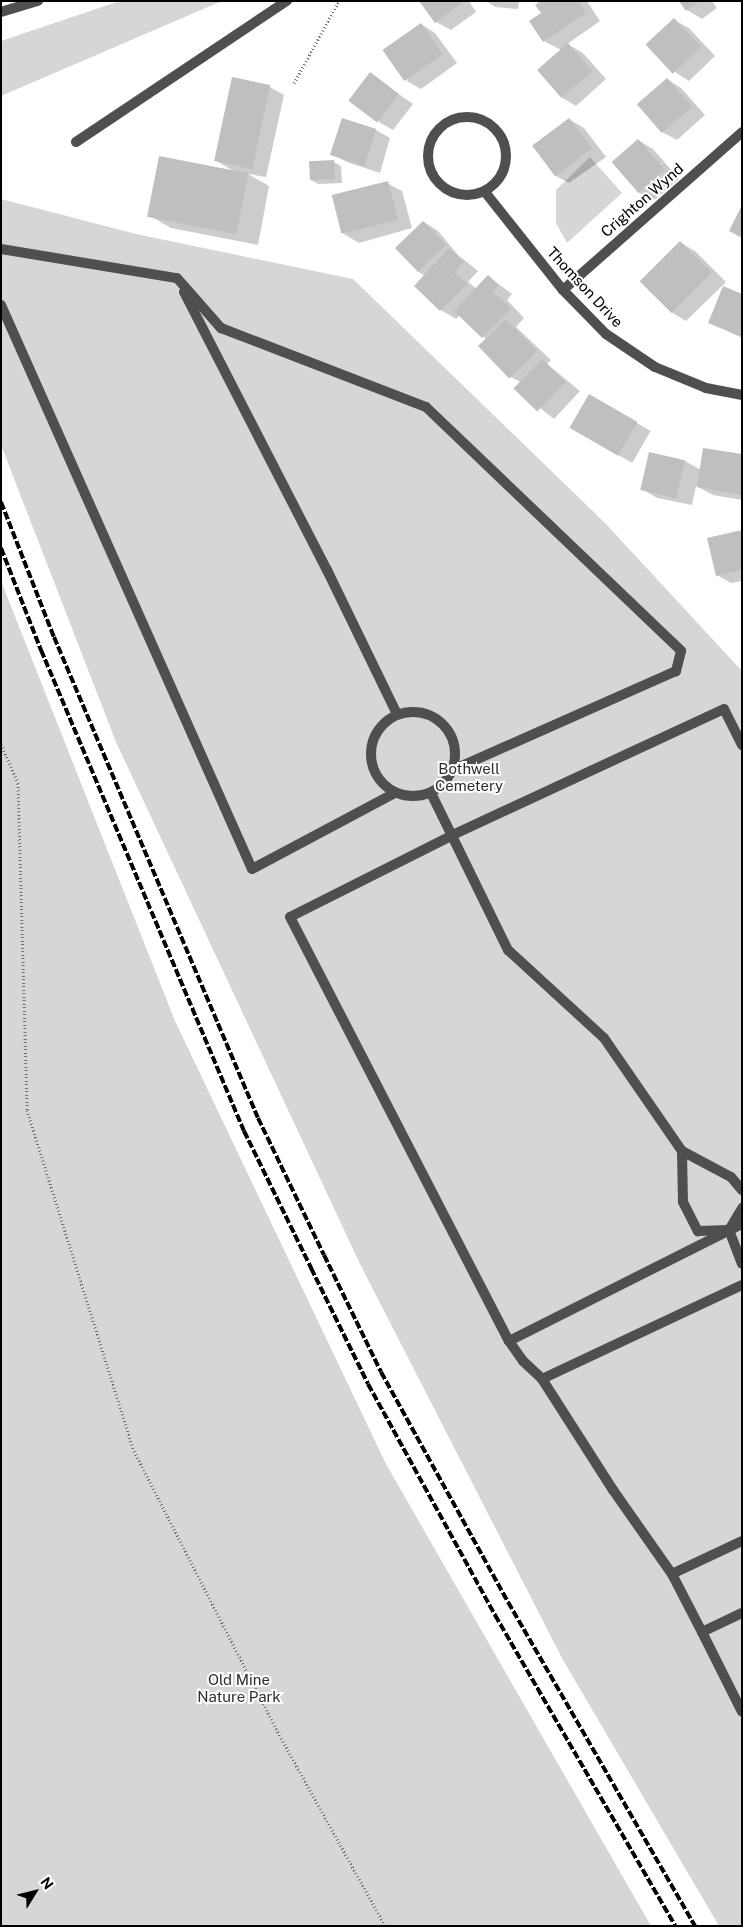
<!DOCTYPE html>
<style>
body{margin:0}
#map{position:relative;width:743px;height:1927px;overflow:hidden;background:#fff;font-family:"Public Sans",sans-serif}
div>[style]{position:absolute}
.green>*{inset:0;background:#d6d6d6}
.shadow>*{inset:0;background:#0003;transform-origin:0 0}
.building>*{inset:0;background:#bfbfbf;transform-origin:0 0}
.path>*{height:3px;margin-top:-1.5px;transform-origin:0;background:repeating-linear-gradient(90deg,#717171 0 1px,transparent 0 3.5px)}
.service>*{height:10px;margin:-5px;padding:0 5px;transform-origin:5px;border-radius:5px;background:#4f4f4f}
.service>.ring{margin:-5px;padding:0;box-sizing:content-box;background:none;border:10px solid #4f4f4f;border-radius:50%}
.minor>*{height:10px;margin:-5px;padding:0 5px;transform-origin:5px;border-radius:5px;background:#4f4f4f}
.minor>.ring{margin:-5px;padding:0;box-sizing:content-box;background:none;border:10px solid #4f4f4f;border-radius:50%}
.rail>*{height:4px;margin-top:-2px;transform-origin:0;background:repeating-linear-gradient(90deg,#000 0 8px,transparent 0 10.5px)}
span{translate:-50% -50%;white-space:nowrap;text-align:center;line-height:1.15;-webkit-text-stroke:4px #fff;paint-order:stroke}
.street-label{font-size:15px;color:#000}
.park-label{font-size:15px;color:#2d2d2d}
.frame{position:absolute;inset:0;border:2px solid #000;pointer-events:none}
.north{position:absolute;left:10px;top:1867px;width:50px;height:50px;-webkit-text-stroke:4px #fff;paint-order:stroke;rotate:54deg;font-size:14px;font-weight:700;line-height:20px;text-align:center;color:#000}
.north::after{content:'';display:block;margin:auto;width:18px;height:22px;background:#000;clip-path:polygon(50% 0,100% 100%,50% 72%,0 100%)}
</style>
<div id="map">
<div class="green">
<div style="clip-path:polygon(120px 1px,222px 1px,1px 96px,1px 41px)"></div>
<div style="clip-path:polygon(590px 157px,622px 193px,567px 243px,556px 223px,556px 190px)"></div>
<div style="clip-path:polygon(1px 199px,136px 234px,353px 279px,605px 523px,742px 671px,742px 1926px,719px 1926px,563px 1660px,360px 1264px,116px 742px,1px 445px)"></div>
<div style="clip-path:polygon(1px 581px,175px 1021px,386px 1464px,651px 1926px,1px 1926px)"></div>
</div>
<div class="shadow">
<div style="clip-path:polygon(421px 1px,469px 1px,476px 12px,451px 30px,436px 22px)"></div>
<div style="clip-path:polygon(486px 1px,519px 1px,518px 9px,495px 7px)"></div>
<div style="clip-path:polygon(544px 1px,587px 1px,600px 21px,567px 44px,583px 53px,606px 79px,576px 106px,561px 97px,538px 70px,561px 50px,544px 41px)"></div>
<div style="clip-path:polygon(681px 1px,712px 1px,717px 8px,702px 19px,687px 10px)"></div>
<div style="clip-path:polygon(674px 20px,689px 28px,715px 56px,689px 81px,675px 72px)"></div>
<div style="clip-path:polygon(421px 24px,435px 33px,457px 63px,421px 89px,407px 81px)"></div>
<div style="clip-path:polygon(370px 74px,413px 104px,393px 130px,379px 122px)"></div>
<div style="clip-path:polygon(233px 78px,270px 87px,284px 95px,266px 177px,248px 174px,269px 186px,258px 245px,171px 228px,150px 216px,232px 170px,215px 160px)"></div>
<div style="clip-path:polygon(667px 79px,681px 88px,705px 115px,677px 140px,662px 132px)"></div>
<div style="clip-path:polygon(569px 119px,584px 128px,606px 157px,569px 183px,554px 175px,533px 145px)"></div>
<div style="clip-path:polygon(342px 120px,376px 130px,390px 138px,380px 173px,347px 162px,332px 154px)"></div>
<div style="clip-path:polygon(638px 140px,653px 149px,679px 179px,653px 201px,638px 192px)"></div>
<div style="clip-path:polygon(334px 162px,341px 166px,342px 183px,318px 184px,311px 180px)"></div>
<div style="clip-path:polygon(387px 183px,402px 191px,412px 228px,359px 243px,344px 234px)"></div>
<div style="clip-path:polygon(424px 222px,438px 231px,458px 255px,478px 271px,468px 282px,477px 289px,489px 277px,512px 294px,507px 300px,524px 318px,516px 327px,551px 360px,547px 364px,580px 391px,554px 419px,516px 389px,522px 383px,511px 377px,487px 340px,460px 315px,456px 319px,441px 310px,415px 286px,425px 276px,417px 271px)"></div>
<div style="clip-path:polygon(681px 243px,695px 251px,726px 282px,686px 321px,671px 312px,641px 282px)"></div>
<div style="clip-path:polygon(742px 295px,742px 338px,710px 322px)"></div>
<div style="left:590px;top:396px;width:70px;height:37px;rotate:30deg"></div>
<div style="clip-path:polygon(650px 454px,685px 461px,701px 470px,742px 456px,742px 500px,713px 495px,696px 486px,692px 505px,657px 498px,642px 489px)"></div>
<div style="clip-path:polygon(742px 532px,742px 581px,731px 583px,717px 575px)"></div>
</div>
<div class="building">
<div style="clip-path:polygon(419px 1px,461px 1px,462px 3px,435px 23px)"></div>
<div style="clip-path:polygon(541px 1px,579px 1px,586px 13px,543px 42px,529px 21px,541px 13px,535px 5px)"></div>
<div style="clip-path:polygon(679px 1px,700px 1px,686px 11px)"></div>
<div style="left:674px;top:18px;width:40px;height:39px;rotate:47deg"></div>
<div style="left:421px;top:23px;width:38px;height:47px;rotate:55deg"></div>
<div style="left:568px;top:43px;width:37px;height:41px;rotate:49deg"></div>
<div style="left:370px;top:72px;width:36px;height:36px;rotate:37deg"></div>
<div style="left:232px;top:77px;width:39px;height:86px;rotate:12deg"></div>
<div style="left:667px;top:78px;width:38px;height:40px;rotate:49deg"></div>
<div style="left:342px;top:118px;width:36px;height:39px;rotate:18deg"></div>
<div style="left:569px;top:118px;width:38px;height:46px;rotate:53deg"></div>
<div style="left:638px;top:139px;width:41px;height:35px;rotate:49deg"></div>
<div style="left:159px;top:156px;width:91px;height:62px;rotate:11deg"></div>
<div style="left:334px;top:160px;width:19px;height:25px;rotate:87deg"></div>
<div style="left:388px;top:181px;width:40px;height:58px;rotate:76deg"></div>
<div style="clip-path:polygon(742px 205px,742px 238px,729px 231px)"></div>
<div style="left:423px;top:221px;width:33px;height:39px;rotate:46deg"></div>
<div style="left:680px;top:241px;width:45px;height:57px;rotate:45deg"></div>
<div style="clip-path:polygon(449px 248px,464px 262px,454px 273px,467px 284px,440px 311px,414px 286px)"></div>
<div style="clip-path:polygon(488px 275px,499px 285px,493px 291px,511px 309px,482px 338px,454px 311px)"></div>
<div style="clip-path:polygon(723px 286px,742px 294px,742px 337px,708px 323px)"></div>
<div style="left:506px;top:319px;width:45px;height:39px;rotate:46deg"></div>
<div style="left:542px;top:359px;width:33px;height:41px;rotate:44deg"></div>
<div style="left:589px;top:394px;width:56px;height:39px;rotate:30deg"></div>
<div style="clip-path:polygon(703px 448px,742px 454px,742px 495px,697px 487px)"></div>
<div style="left:649px;top:452px;width:37px;height:39px;rotate:13deg"></div>
<div style="clip-path:polygon(742px 530px,742px 570px,716px 576px,707px 538px)"></div>
</div>
<div class="path">
<div style="left:294px;top:83px;width:94px;rotate:-61.2deg"></div>
<div style="left:1px;top:744px;width:43px;rotate:66.4deg"></div>
<div style="left:18px;top:783px;width:327px;rotate:88.4deg"></div>
<div style="left:27px;top:1110px;width:357px;rotate:72.6deg"></div>
<div style="left:134px;top:1451px;width:322px;rotate:62.9deg"></div>
<div style="left:281px;top:1738px;width:215px;rotate:61deg"></div>
</div>
<div class="service">
<div style="left:1px;top:12px;width:39px;rotate:-17deg"></div>
<div style="left:76px;top:142px;width:254px;rotate:-33.8deg"></div>
<div style="left:1px;top:249px;width:178px;rotate:9.4deg"></div>
<div style="left:177px;top:278px;width:67px;rotate:48.7deg"></div>
<div style="left:221px;top:328px;width:220px;rotate:21.1deg"></div>
<div style="left:426px;top:407px;width:353px;rotate:43.7deg"></div>
<div style="left:681px;top:651px;width:21px;rotate:104deg"></div>
<div style="left:676px;top:671px;width:244px;rotate:156.1deg"></div>
<div style="left:184px;top:292px;width:313px;rotate:62.8deg"></div>
<div style="left:327px;top:570px;width:160px;rotate:64.1deg"></div>
<div style="left:1px;top:305px;width:617px;rotate:66.01deg"></div>
<div style="left:252px;top:869px;width:162px;rotate:-28deg"></div>
<div class="ring" style="left:371px;top:712px;width:74px;height:74px"></div>
<div style="left:742px;top:745px;width:40px;rotate:-116.6deg"></div>
<div style="left:724px;top:709px;width:301px;rotate:155.1deg"></div>
<div style="left:451px;top:836px;width:180px;rotate:153.3deg"></div>
<div style="left:290px;top:917px;width:477px;rotate:62.7deg"></div>
<div style="left:509px;top:1341px;width:261px;rotate:-26.7deg"></div>
<div style="left:431px;top:793px;width:175px;rotate:63.9deg"></div>
<div style="left:508px;top:950px;width:130px;rotate:42.5deg"></div>
<div style="left:604px;top:1038px;width:137px;rotate:55.4deg"></div>
<div style="left:682px;top:1151px;width:55px;rotate:28deg"></div>
<div style="left:731px;top:1177px;width:17px;rotate:50deg"></div>
<div style="left:682px;top:1151px;width:51px;rotate:88.9deg"></div>
<div style="left:683px;top:1202px;width:33px;rotate:63deg"></div>
<div style="left:698px;top:1231px;width:31px;rotate:-2deg"></div>
<div style="left:729px;top:1230px;width:26px;rotate:-59deg"></div>
<div style="left:729px;top:1230px;width:36px;rotate:69deg"></div>
<div style="left:509px;top:1341px;width:24px;rotate:55deg"></div>
<div style="left:523px;top:1361px;width:26px;rotate:43deg"></div>
<div style="left:742px;top:1541px;width:77px;rotate:154.8deg"></div>
<div style="left:672px;top:1574px;width:65px;rotate:62.7deg"></div>
<div style="left:702px;top:1632px;width:44px;rotate:-25.4deg"></div>
<div style="left:672px;top:1574px;width:103px;rotate:-125.1deg"></div>
<div style="left:613px;top:1490px;width:132px;rotate:-122.6deg"></div>
<div style="left:542px;top:1379px;width:221px;rotate:-25.2deg"></div>
<div style="left:702px;top:1632px;width:89px;rotate:63.4deg"></div>
</div>
<div class="minor">
<div class="ring" style="left:428px;top:117px;width:68px;height:68px"></div>
<div style="left:485px;top:192px;width:125px;rotate:51.5deg"></div>
<div style="left:563px;top:290px;width:62px;rotate:45.7deg"></div>
<div style="left:606px;top:334px;width:59px;rotate:34deg"></div>
<div style="left:655px;top:367px;width:55px;rotate:22.4deg"></div>
<div style="left:706px;top:388px;width:37px;rotate:11deg"></div>
<div style="left:563px;top:290px;width:239px;rotate:-41.4deg"></div>
</div>
<div class="rail">
<div style="left:1px;top:502px;width:145px;rotate:68.6deg"></div>
<div style="left:54px;top:637px;width:522px;rotate:67.02deg"></div>
<div style="left:258px;top:1118px;width:152px;rotate:64.3deg"></div>
<div style="left:324px;top:1255px;width:130px;rotate:64deg"></div>
<div style="left:381px;top:1372px;width:263px;rotate:61.1deg"></div>
<div style="left:508px;top:1602px;width:374px;rotate:60deg"></div>
<div style="left:1px;top:548px;width:110px;rotate:68.6deg"></div>
<div style="left:41px;top:650px;width:522px;rotate:67.12deg"></div>
<div style="left:244px;top:1131px;width:153px;rotate:63.9deg"></div>
<div style="left:311px;top:1268px;width:129px;rotate:63.8deg"></div>
<div style="left:368px;top:1384px;width:264px;rotate:61.2deg"></div>
<div style="left:495px;top:1615px;width:359px;rotate:59.9deg"></div>
</div>
<div class="street-label">
<span style="left:642px;top:200px;rotate:-41deg">Crighton Wynd</span>
<span style="left:585px;top:287px;rotate:47deg">Thomson Drive</span>
</div>
<div class="park-label">
<span style="left:469px;top:777px">Bothwell<br>Cemetery</span>
<span style="left:239px;top:1688px">Old Mine<br>Nature Park</span>
</div>
<div class="frame"></div>
<div class="north">N</div>
</div>
